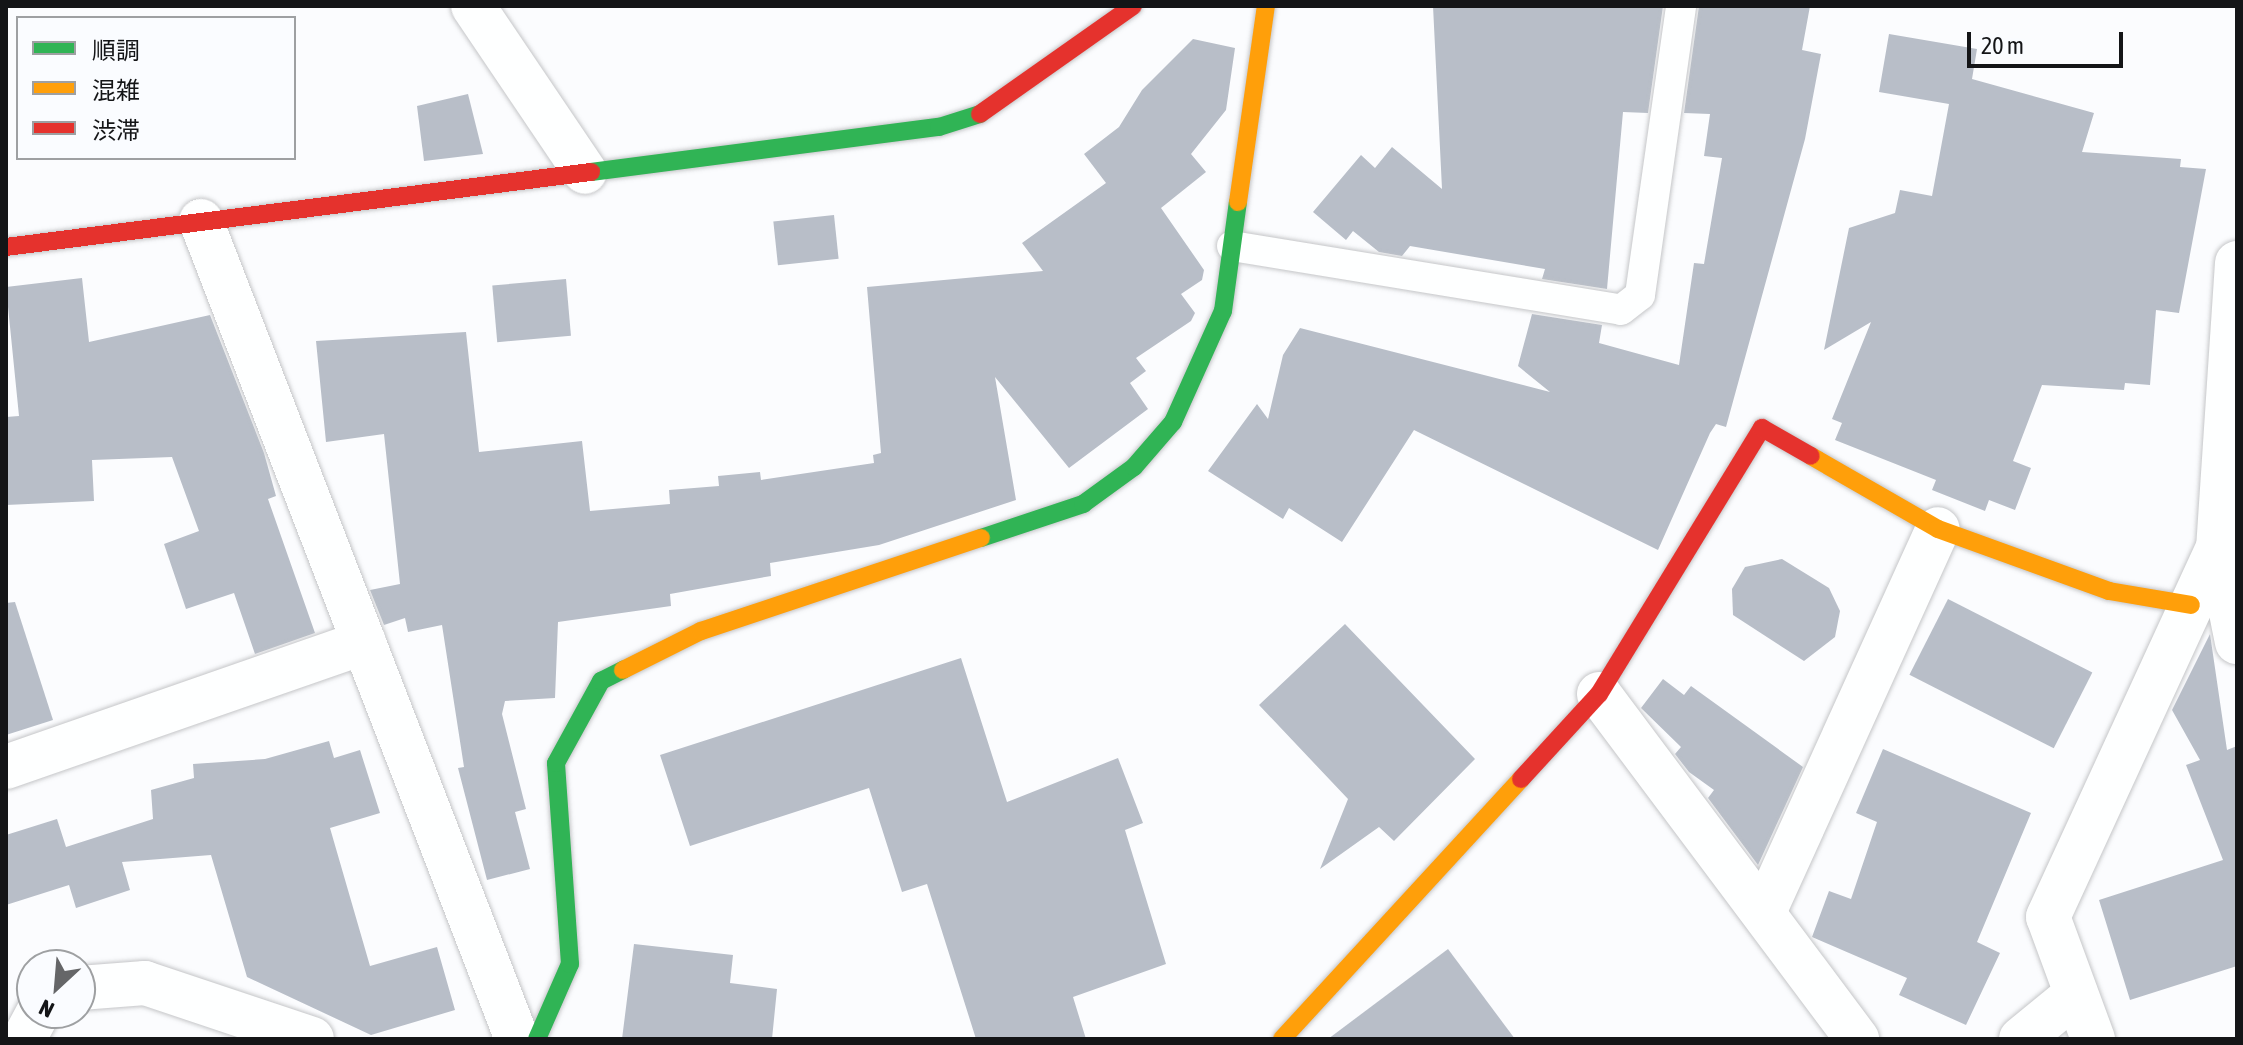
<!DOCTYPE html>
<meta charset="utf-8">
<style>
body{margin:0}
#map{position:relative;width:2243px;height:1045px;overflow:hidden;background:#fbfcfe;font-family:"Asap Condensed","Noto Sans JP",sans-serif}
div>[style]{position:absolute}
.building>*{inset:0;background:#b8bec8;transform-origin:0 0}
.roads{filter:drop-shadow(0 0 2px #c5c6c8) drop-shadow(0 0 2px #c5c6c8)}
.lane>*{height:30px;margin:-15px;padding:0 15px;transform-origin:15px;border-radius:15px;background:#feffff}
.street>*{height:44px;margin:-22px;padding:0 22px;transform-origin:22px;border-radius:22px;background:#feffff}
.fast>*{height:18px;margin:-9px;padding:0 9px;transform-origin:9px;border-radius:9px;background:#30b455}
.slow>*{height:18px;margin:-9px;padding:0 9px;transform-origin:9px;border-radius:9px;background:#ff9f0a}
.jam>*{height:18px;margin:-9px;padding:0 9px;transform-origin:9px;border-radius:9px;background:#e5322d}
span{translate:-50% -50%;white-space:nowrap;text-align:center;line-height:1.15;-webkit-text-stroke:7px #fafcff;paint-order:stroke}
.frame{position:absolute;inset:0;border:8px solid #141517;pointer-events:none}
.legend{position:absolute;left:16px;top:16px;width:280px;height:144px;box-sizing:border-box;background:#fafcff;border:2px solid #9ea0a2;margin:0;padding:10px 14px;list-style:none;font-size:24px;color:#141517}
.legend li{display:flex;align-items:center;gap:16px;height:40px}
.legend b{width:40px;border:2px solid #9ea0a2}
.north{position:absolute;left:16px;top:949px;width:80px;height:80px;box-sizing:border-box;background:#fafcff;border:2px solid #9ea0a2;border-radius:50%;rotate:206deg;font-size:22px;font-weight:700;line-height:32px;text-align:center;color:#141517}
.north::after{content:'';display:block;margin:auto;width:28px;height:36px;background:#656668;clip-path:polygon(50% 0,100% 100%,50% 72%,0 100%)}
.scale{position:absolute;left:1967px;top:32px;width:156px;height:36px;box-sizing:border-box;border:4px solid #141517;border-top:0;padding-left:10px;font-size:24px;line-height:28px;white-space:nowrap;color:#141517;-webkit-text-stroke:6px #fafcff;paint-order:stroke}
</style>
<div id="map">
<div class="building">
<div style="clip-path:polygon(1433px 6px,1663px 6px,1648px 113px,1623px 112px,1607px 289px,1542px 279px,1545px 269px,1410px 246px,1402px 256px,1379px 252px,1353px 231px,1346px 240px,1313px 212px,1361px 155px,1375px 168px,1392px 147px,1442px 189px)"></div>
<div style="clip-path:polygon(1699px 6px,1810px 6px,1802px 50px,1821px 54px,1805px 139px,1726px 427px,1716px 424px,1710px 433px,1658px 550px,1414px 430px,1342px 542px,1289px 508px,1283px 519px,1208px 471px,1257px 404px,1268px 419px,1283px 355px,1300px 328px,1550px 392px,1518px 366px,1532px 314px,1602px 325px,1599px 343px,1679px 365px,1694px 263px,1704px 264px,1722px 158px,1704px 156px,1710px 114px,1684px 113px)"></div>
<div style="clip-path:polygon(1889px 34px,1977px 49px,1972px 79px,2094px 113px,2082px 152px,2181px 159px,2180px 167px,2206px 169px,2179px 313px,2156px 310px,2150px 385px,2125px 383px,2124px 390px,2042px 385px,2013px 461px,2031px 468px,2015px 510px,1989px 500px,1985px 511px,1932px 490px,1936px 480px,1835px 440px,1842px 423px,1832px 419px,1871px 322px,1824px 350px,1849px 228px,1895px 213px,1900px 190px,1932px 196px,1949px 104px,1879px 92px)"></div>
<div style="clip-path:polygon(1193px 39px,1235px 48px,1226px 110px,1191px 154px,1206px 172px,1161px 208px,1204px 270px,1202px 280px,1181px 294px,1195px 313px,1191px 321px,1136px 358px,1146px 371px,1130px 383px,1148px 409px,1069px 468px,995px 377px,1016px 500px,879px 545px,770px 563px,771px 576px,670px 594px,671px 606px,558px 622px,555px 698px,505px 701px,502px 714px,526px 809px,515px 812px,530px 869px,487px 880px,458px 768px,464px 767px,442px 625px,408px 632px,405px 618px,384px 625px,370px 590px,400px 584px,384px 434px,326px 442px,316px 341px,466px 332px,479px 452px,582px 441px,590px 511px,670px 504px,669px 490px,719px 486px,718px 476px,760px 472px,761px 480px,874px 463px,873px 455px,881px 453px,867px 287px,1043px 271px,1022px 243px,1106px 183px,1084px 154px,1119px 127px,1142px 90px)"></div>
<div style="clip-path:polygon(468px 94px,483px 154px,424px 161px,417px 106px)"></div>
<div style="left:834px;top:215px;width:44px;height:61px;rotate:84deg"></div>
<div style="clip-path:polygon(82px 278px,89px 342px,210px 315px,264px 453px,276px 496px,268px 499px,315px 633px,255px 654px,234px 593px,186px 609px,164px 544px,199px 531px,172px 457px,92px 460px,94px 501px,6px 505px,6px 417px,19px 416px,6px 287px)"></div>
<div style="left:566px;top:279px;width:57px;height:74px;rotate:85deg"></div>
<div style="clip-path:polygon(1782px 559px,1829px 588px,1840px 611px,1835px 637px,1804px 661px,1733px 615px,1732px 589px,1745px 567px)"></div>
<div style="left:1948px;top:599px;width:162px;height:85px;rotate:27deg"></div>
<div style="clip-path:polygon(15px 602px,53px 720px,6px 735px,6px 603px)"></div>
<div style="clip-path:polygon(1345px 624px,1475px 759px,1394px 841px,1379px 827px,1320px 869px,1348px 799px,1259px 705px)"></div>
<div style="clip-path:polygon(2210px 634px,2227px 750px,2237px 746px,2237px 966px,2130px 1000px,2099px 900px,2223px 860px,2186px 765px,2200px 760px,2172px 710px)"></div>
<div style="clip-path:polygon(961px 658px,1007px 802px,1118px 758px,1143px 823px,1125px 830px,1166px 964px,1073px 997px,1086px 1039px,976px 1039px,927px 884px,902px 892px,869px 788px,690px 846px,660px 755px)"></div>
<div style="clip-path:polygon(1663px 679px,1684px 695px,1691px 686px,1803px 767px,1758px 865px,1708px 798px,1714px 790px,1689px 772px,1675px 754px,1681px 747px,1641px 708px)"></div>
<div style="clip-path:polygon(329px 741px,334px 758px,360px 750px,380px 813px,330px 828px,370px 966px,437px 947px,455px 1010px,371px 1035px,247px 977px,211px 855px,122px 862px,130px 890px,76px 908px,69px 885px,6px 905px,6px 835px,57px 819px,66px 847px,153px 819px,151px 790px,194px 778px,193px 764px,265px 759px)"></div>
<div style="clip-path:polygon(1883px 749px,2031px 813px,1977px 942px,2000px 953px,1966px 1025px,1899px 995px,1907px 978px,1812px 937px,1829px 891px,1851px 899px,1877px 822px,1856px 813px)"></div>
<div style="clip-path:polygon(634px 944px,733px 955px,730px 983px,777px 989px,772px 1039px,622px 1039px)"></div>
<div style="clip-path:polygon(1448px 949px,1515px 1039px,1328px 1039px)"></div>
</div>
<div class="roads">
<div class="lane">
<div style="left:1232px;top:246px;width:394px;rotate:9.3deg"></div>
<div style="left:1621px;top:310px;width:24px;rotate:-38deg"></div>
<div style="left:1640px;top:295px;width:292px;rotate:-81.9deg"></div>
</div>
<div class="street">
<div style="left:473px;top:6px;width:200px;rotate:56deg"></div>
<div style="left:201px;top:221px;width:877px;rotate:68.88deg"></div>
<div style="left:2237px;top:263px;width:286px;rotate:93.8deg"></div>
<div style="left:2218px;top:548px;width:22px;rotate:30deg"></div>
<div style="left:1599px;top:694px;width:431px;rotate:53.2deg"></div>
<div style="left:6px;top:767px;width:379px;rotate:-19.2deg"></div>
<div style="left:1765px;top:910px;width:418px;rotate:-65.6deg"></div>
<div style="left:80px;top:988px;width:65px;rotate:-4.4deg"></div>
<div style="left:145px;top:983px;width:176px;rotate:18.5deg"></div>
<div style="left:24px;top:1039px;width:30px;rotate:-62deg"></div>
<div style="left:2021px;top:1039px;width:71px;rotate:-39.3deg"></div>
<div style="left:2093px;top:1039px;width:130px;rotate:-110.2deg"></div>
<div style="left:2048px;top:917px;width:406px;rotate:-65.3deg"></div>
<div style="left:2218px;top:548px;width:96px;rotate:78.6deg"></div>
</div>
<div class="fast">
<div style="left:591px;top:172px;width:351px;rotate:-7.4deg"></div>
<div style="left:939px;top:127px;width:43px;rotate:-17.6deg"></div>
<div style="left:981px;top:538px;width:108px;rotate:-18.4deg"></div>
<div style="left:1083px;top:504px;width:63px;rotate:-36deg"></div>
<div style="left:1134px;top:467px;width:60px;rotate:-49.1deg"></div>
<div style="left:1173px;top:422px;width:122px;rotate:-65.8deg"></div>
<div style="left:1223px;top:311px;width:110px;rotate:-82.2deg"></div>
<div style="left:537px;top:1039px;width:82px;rotate:-66.3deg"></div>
<div style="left:570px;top:964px;width:201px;rotate:-94deg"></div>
<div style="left:556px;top:763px;width:94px;rotate:-61.2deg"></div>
<div style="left:601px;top:681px;width:25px;rotate:-27deg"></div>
</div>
<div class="slow">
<div style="left:1238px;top:202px;width:198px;rotate:-81.9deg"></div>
<div style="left:1811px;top:456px;width:146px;rotate:29.9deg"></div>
<div style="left:1938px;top:529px;width:182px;rotate:19.9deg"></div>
<div style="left:2109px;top:591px;width:83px;rotate:9.7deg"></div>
<div style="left:623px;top:670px;width:87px;rotate:-26.6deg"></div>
<div style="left:701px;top:631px;width:295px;rotate:-18.4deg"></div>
<div style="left:1282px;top:1039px;width:353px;rotate:-47.4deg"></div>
</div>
<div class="jam">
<div style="left:980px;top:114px;width:187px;rotate:-35.2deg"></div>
<div style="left:6px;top:247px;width:590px;rotate:-7.31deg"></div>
<div style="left:1521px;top:779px;width:115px;rotate:-47.5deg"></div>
<div style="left:1599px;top:694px;width:312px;rotate:-58.5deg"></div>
<div style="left:1762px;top:428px;width:56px;rotate:29.7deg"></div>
</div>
</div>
<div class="frame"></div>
<ul class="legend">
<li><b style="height:10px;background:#30b455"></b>順調</li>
<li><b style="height:10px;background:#ff9f0a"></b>混雑</li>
<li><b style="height:10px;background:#e5322d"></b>渋滞</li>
</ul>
<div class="north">N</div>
<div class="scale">20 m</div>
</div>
